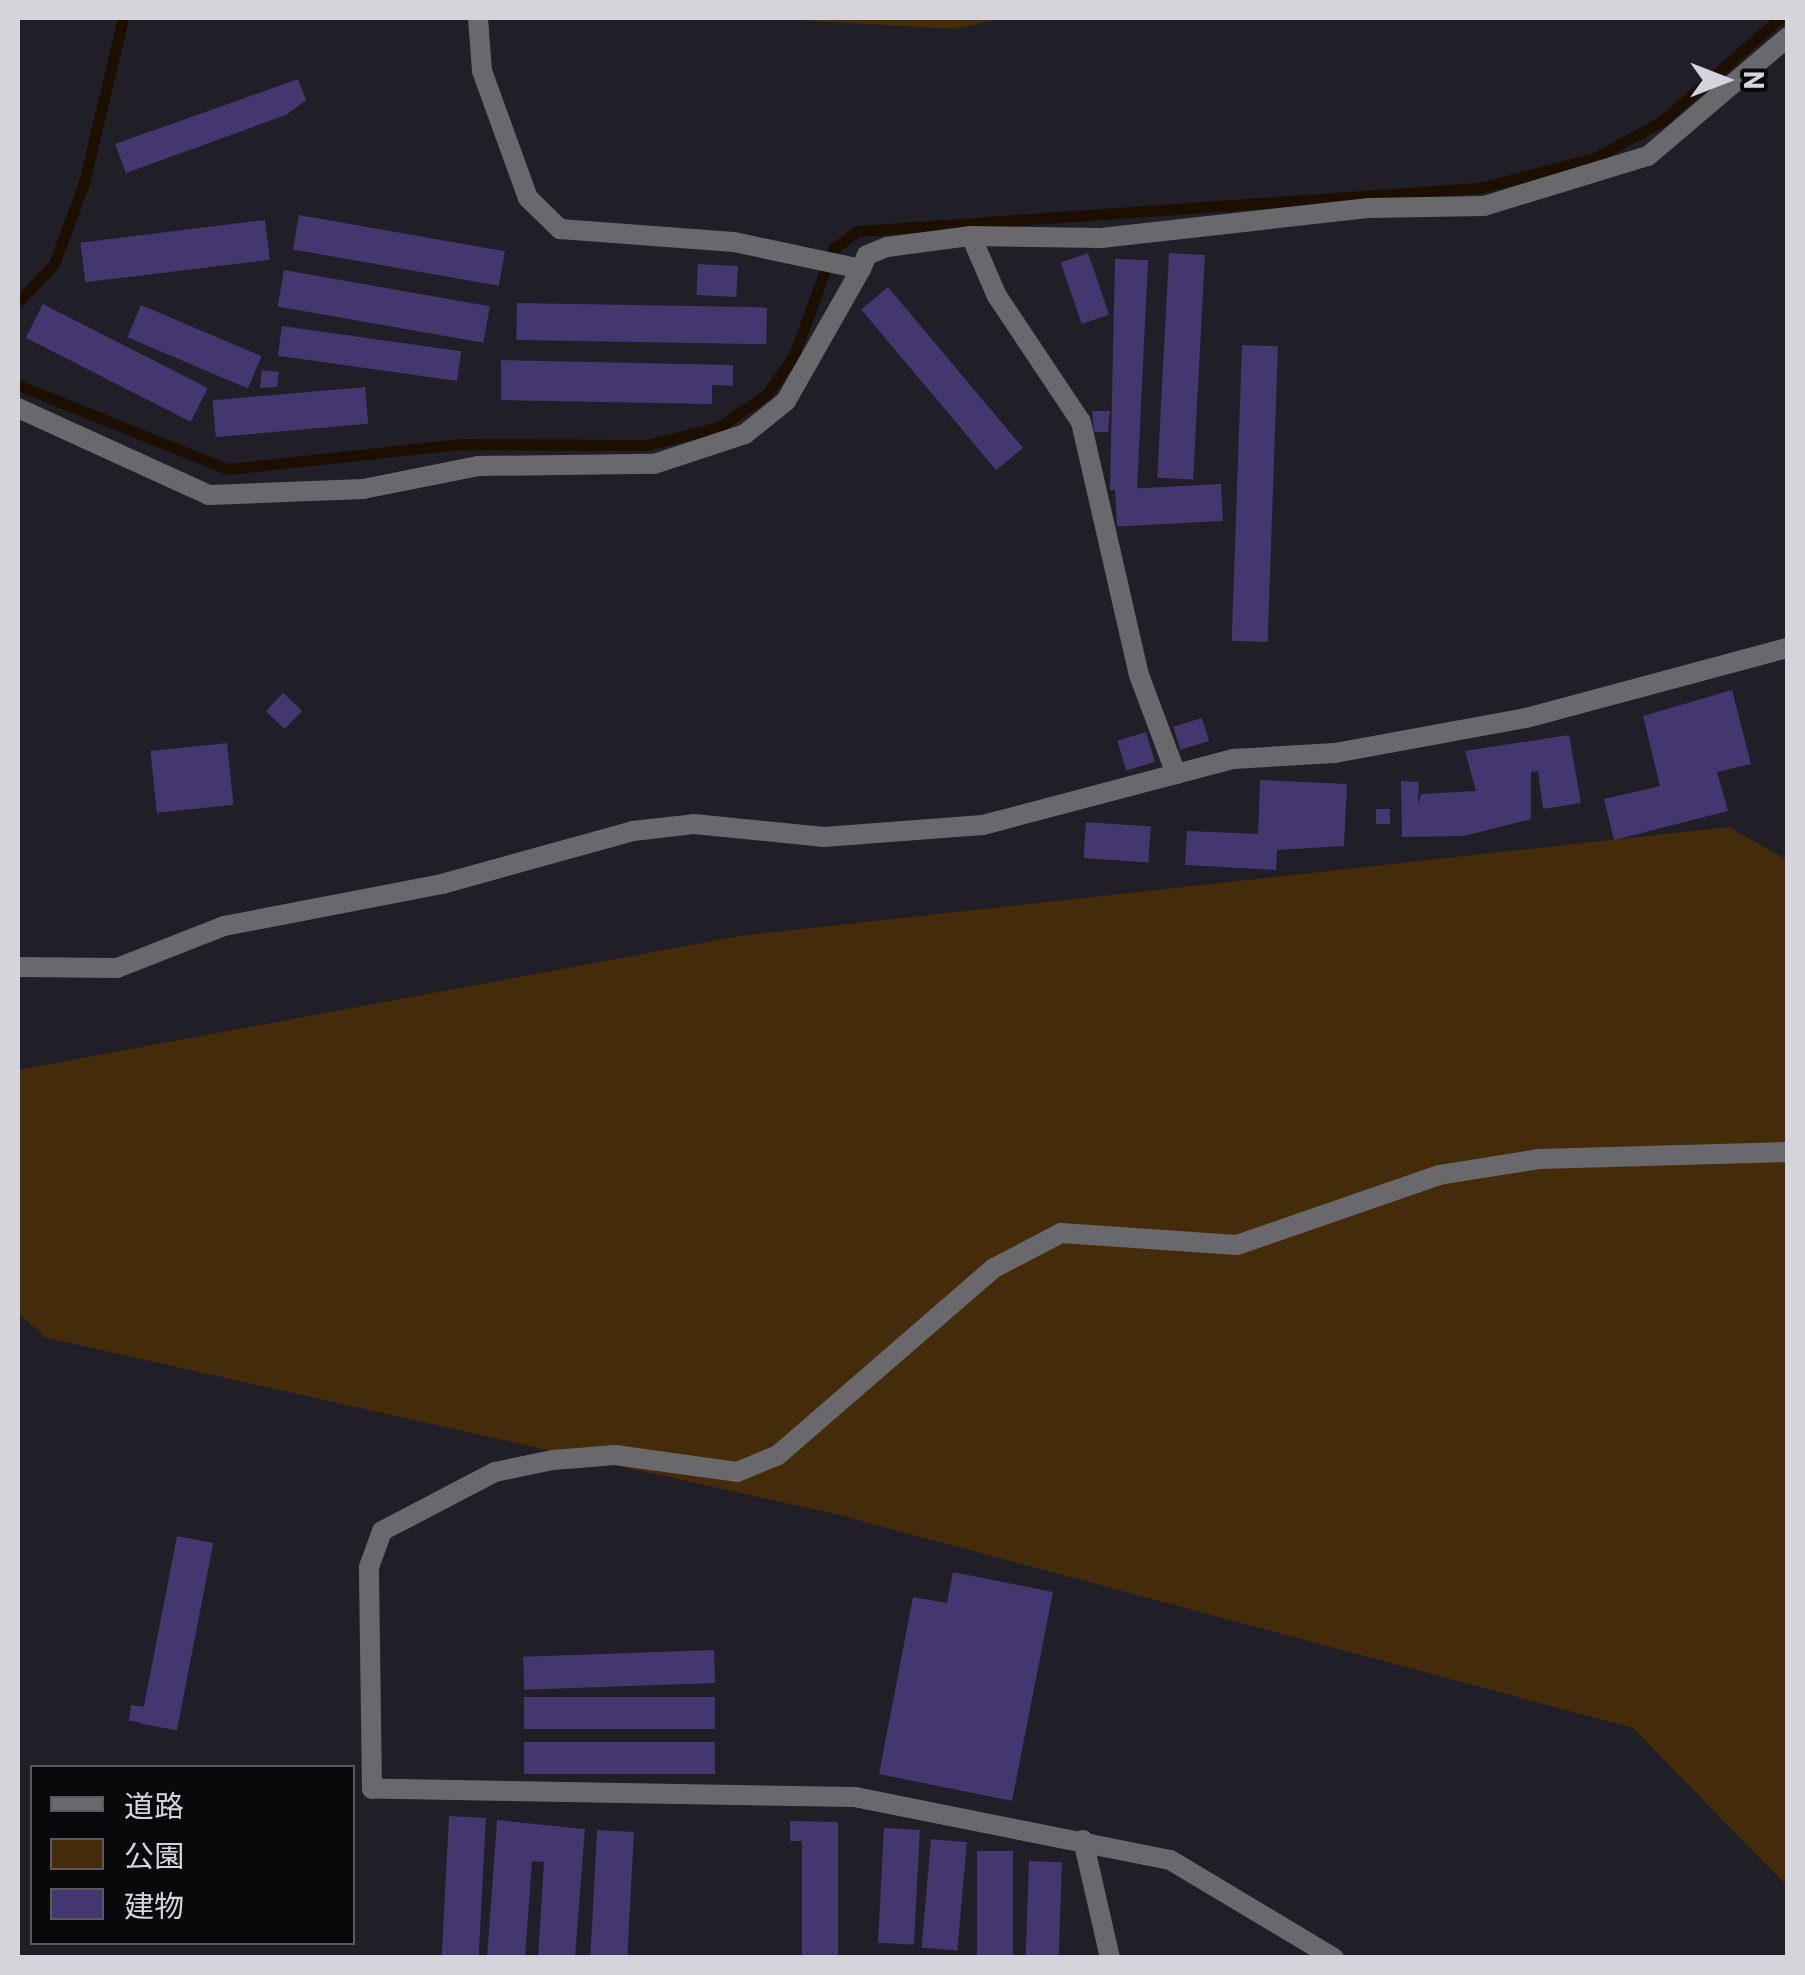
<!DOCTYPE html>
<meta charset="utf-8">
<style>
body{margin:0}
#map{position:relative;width:1805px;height:1975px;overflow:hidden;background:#201e27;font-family:Barlow,"Noto Sans JP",sans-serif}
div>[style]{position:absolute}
.green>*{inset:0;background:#442b09}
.stream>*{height:11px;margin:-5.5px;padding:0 5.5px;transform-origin:5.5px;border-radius:5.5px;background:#1c0e00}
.building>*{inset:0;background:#44366f;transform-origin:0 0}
.street>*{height:20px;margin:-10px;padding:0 10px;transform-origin:10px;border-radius:10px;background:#69696d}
span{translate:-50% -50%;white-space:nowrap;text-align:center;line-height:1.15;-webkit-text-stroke:8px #09090c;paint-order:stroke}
.frame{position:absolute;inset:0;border:20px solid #d4d4da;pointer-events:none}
.legend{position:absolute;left:30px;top:1765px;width:325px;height:180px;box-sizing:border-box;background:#09090c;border:2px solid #5a5a5e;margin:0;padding:12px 18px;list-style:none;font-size:30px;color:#d4d4da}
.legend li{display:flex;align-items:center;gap:20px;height:50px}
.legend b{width:50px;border:2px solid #5a5a5e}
.north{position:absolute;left:1675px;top:30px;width:100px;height:100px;-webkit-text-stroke:8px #09090c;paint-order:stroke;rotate:90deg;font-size:28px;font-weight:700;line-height:40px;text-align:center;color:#d4d4da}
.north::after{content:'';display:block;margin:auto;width:35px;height:45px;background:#d4d4da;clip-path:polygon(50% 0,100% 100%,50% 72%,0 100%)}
</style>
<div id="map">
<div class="green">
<div style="clip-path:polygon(757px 18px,1003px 18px,956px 29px)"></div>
<div style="clip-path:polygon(1729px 827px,1787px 860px,1787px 1886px,1633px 1728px,835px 1514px,47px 1338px,18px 1313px,18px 1070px,740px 936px)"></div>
</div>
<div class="stream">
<div style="left:18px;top:302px;width:52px;rotate:-46.5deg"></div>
<div style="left:54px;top:264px;width:86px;rotate:-69.7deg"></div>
<div style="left:84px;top:183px;width:170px;rotate:-76.7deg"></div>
<div style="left:18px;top:385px;width:225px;rotate:21.9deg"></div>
<div style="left:227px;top:469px;width:234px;rotate:-6.1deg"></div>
<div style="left:460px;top:444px;width:187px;rotate:0.3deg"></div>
<div style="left:647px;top:445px;width:74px;rotate:-14deg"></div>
<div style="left:719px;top:427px;width:58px;rotate:-34.5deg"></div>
<div style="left:767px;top:394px;width:47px;rotate:-55.3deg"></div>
<div style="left:794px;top:355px;width:113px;rotate:-69.8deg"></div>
<div style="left:833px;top:249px;width:31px;rotate:-36deg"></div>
<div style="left:858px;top:231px;width:622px;rotate:-3.96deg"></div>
<div style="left:1479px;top:188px;width:120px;rotate:-14.5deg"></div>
<div style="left:1595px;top:158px;width:77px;rotate:-28.9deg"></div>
<div style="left:1662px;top:121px;width:157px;rotate:-41.1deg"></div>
</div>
<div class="building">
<div style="clip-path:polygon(298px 79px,306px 100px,286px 115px,126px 173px,115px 144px)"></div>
<div style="left:299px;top:215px;width:209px;height:35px;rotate:10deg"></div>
<div style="left:265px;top:220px;width:40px;height:186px;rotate:83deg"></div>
<div style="left:1088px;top:253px;width:65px;height:29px;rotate:71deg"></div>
<div style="left:1169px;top:253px;width:36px;height:225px;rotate:3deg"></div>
<div style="clip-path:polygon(1115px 259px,1148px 260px,1137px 490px,1110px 490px)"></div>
<div style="left:698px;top:264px;width:40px;height:31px;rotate:3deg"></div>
<div style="left:284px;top:270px;width:209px;height:37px;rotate:10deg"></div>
<div style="left:888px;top:287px;width:210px;height:35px;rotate:50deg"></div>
<div style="left:517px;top:303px;width:250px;height:37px;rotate:1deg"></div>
<div style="left:43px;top:304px;width:185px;height:38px;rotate:27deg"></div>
<div style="left:141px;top:305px;width:131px;height:35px;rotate:23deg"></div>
<div style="left:282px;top:326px;width:181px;height:30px;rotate:8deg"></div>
<div style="left:1242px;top:345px;width:36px;height:296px;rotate:2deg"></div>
<div style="clip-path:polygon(501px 360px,733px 365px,733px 386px,712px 385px,712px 404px,501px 400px)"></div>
<div style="clip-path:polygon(262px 370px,279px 372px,277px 387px,260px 388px)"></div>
<div style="left:365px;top:387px;width:37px;height:153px;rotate:85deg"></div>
<div style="clip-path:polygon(1092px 411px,1110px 411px,1108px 432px,1094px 432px)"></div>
<div style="left:1221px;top:484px;width:37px;height:106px;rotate:87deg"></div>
<div style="clip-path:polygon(1732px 690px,1751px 764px,1717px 772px,1728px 811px,1614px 840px,1604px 799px,1660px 786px,1643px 716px)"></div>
<div style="left:283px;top:693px;width:26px;height:25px;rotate:43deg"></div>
<div style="left:1202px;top:718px;width:24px;height:30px;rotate:73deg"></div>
<div style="left:1146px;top:732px;width:31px;height:30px;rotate:73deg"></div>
<div style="clip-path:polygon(1569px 735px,1581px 803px,1543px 809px,1538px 771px,1531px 772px,1531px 819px,1464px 836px,1402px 837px,1401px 781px,1419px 782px,1418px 805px,1421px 794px,1476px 791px,1465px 751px)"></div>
<div style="left:227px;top:743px;width:62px;height:77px;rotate:84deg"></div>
<div style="clip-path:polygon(1260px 780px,1347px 784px,1344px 846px,1277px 850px,1276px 870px,1185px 865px,1187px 831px,1258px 834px)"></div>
<div style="left:1390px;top:809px;width:15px;height:14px;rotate:90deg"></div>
<div style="left:1086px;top:822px;width:65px;height:36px;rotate:4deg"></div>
<div style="left:177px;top:1536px;width:37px;height:191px;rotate:11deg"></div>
<div style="clip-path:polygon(953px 1572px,1053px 1592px,1012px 1801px,879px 1774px,913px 1597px,947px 1603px)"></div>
<div style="left:714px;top:1650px;width:33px;height:191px;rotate:88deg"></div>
<div style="left:715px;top:1697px;width:32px;height:191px;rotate:90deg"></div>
<div style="left:131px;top:1705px;width:14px;height:16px;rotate:8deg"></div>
<div style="left:524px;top:1742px;width:191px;height:32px"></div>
<div style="left:449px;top:1816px;width:37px;height:142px;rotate:3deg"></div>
<div style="clip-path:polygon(497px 1820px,585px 1829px,575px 1958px,538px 1958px,544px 1862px,532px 1861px,525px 1958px,487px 1958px)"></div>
<div style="clip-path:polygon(790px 1821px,838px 1822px,838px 1958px,802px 1958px,802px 1841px,790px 1841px)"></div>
<div style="left:884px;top:1828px;width:36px;height:115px;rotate:3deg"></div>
<div style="left:597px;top:1830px;width:37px;height:128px;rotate:3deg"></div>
<div style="left:931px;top:1839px;width:36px;height:109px;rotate:5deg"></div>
<div style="left:977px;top:1851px;width:36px;height:104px"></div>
<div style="left:1029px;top:1861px;width:33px;height:97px;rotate:2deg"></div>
</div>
<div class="street">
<div style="left:478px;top:18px;width:53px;rotate:85.7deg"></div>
<div style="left:482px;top:71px;width:135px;rotate:70.1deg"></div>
<div style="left:528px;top:198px;width:45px;rotate:44.1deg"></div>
<div style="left:560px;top:229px;width:174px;rotate:4.3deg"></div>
<div style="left:734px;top:242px;width:130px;rotate:12deg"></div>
<div style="left:861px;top:269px;width:15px;rotate:-67deg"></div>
<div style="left:867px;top:255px;width:22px;rotate:-22deg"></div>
<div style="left:887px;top:247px;width:85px;rotate:-7.5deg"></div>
<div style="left:971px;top:236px;width:130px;rotate:0.9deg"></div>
<div style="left:1101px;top:238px;width:270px;rotate:-6.4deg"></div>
<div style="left:1369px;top:208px;width:115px;rotate:-1deg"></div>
<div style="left:1484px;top:206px;width:171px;rotate:-17deg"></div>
<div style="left:1648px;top:156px;width:184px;rotate:-40.4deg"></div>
<div style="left:971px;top:236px;width:65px;rotate:66.6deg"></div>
<div style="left:997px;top:296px;width:151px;rotate:56.3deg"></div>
<div style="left:1081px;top:422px;width:260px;rotate:77.1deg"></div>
<div style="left:1139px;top:675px;width:106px;rotate:69.5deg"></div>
<div style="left:18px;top:408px;width:210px;rotate:24.5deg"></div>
<div style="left:209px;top:495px;width:154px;rotate:-2.2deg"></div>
<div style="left:363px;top:489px;width:117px;rotate:-11.3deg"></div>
<div style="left:478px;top:466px;width:176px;rotate:-0.7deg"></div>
<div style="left:654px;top:464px;width:96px;rotate:-18.2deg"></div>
<div style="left:745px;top:434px;width:53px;rotate:-38.8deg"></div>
<div style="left:786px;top:401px;width:152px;rotate:-60.4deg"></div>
<div style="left:18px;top:967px;width:99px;rotate:0.6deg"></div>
<div style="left:117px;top:968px;width:115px;rotate:-21.4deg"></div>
<div style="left:224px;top:926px;width:222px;rotate:-10.9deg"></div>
<div style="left:442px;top:884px;width:198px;rotate:-15.5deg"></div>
<div style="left:633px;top:831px;width:61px;rotate:-6.5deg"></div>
<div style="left:694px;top:824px;width:131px;rotate:5.7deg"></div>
<div style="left:824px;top:837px;width:159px;rotate:-4.3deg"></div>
<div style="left:983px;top:825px;width:259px;rotate:-14.8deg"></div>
<div style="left:1233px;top:759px;width:102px;rotate:-3.4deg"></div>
<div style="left:1335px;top:753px;width:194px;rotate:-10.4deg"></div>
<div style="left:1526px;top:718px;width:271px;rotate:-15deg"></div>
<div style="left:1083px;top:1840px;width:121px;rotate:77.1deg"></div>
<div style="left:1334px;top:1958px;width:191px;rotate:-149.1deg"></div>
<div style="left:1170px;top:1860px;width:322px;rotate:-168.7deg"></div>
<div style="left:854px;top:1797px;width:482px;rotate:-179deg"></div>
<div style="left:372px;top:1789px;width:222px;rotate:-90.8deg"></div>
<div style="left:369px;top:1567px;width:38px;rotate:-70deg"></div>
<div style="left:382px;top:1531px;width:127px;rotate:-27.6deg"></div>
<div style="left:495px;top:1472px;width:59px;rotate:-11.7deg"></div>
<div style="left:553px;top:1460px;width:62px;rotate:-4.6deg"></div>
<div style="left:615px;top:1455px;width:123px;rotate:7.9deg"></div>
<div style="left:737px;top:1472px;width:44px;rotate:-22.5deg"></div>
<div style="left:778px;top:1455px;width:286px;rotate:-40.9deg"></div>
<div style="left:994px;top:1268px;width:76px;rotate:-27.6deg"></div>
<div style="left:1061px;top:1233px;width:176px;rotate:3.9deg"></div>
<div style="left:1237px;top:1245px;width:214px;rotate:-19.1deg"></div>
<div style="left:1439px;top:1175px;width:101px;rotate:-9.1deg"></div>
<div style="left:1539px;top:1159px;width:249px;rotate:-1.6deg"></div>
</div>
<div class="frame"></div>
<ul class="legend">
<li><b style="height:12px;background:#69696d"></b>道路</li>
<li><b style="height:28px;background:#442b09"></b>公園</li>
<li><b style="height:28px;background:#44366f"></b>建物</li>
</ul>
<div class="north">N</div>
</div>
